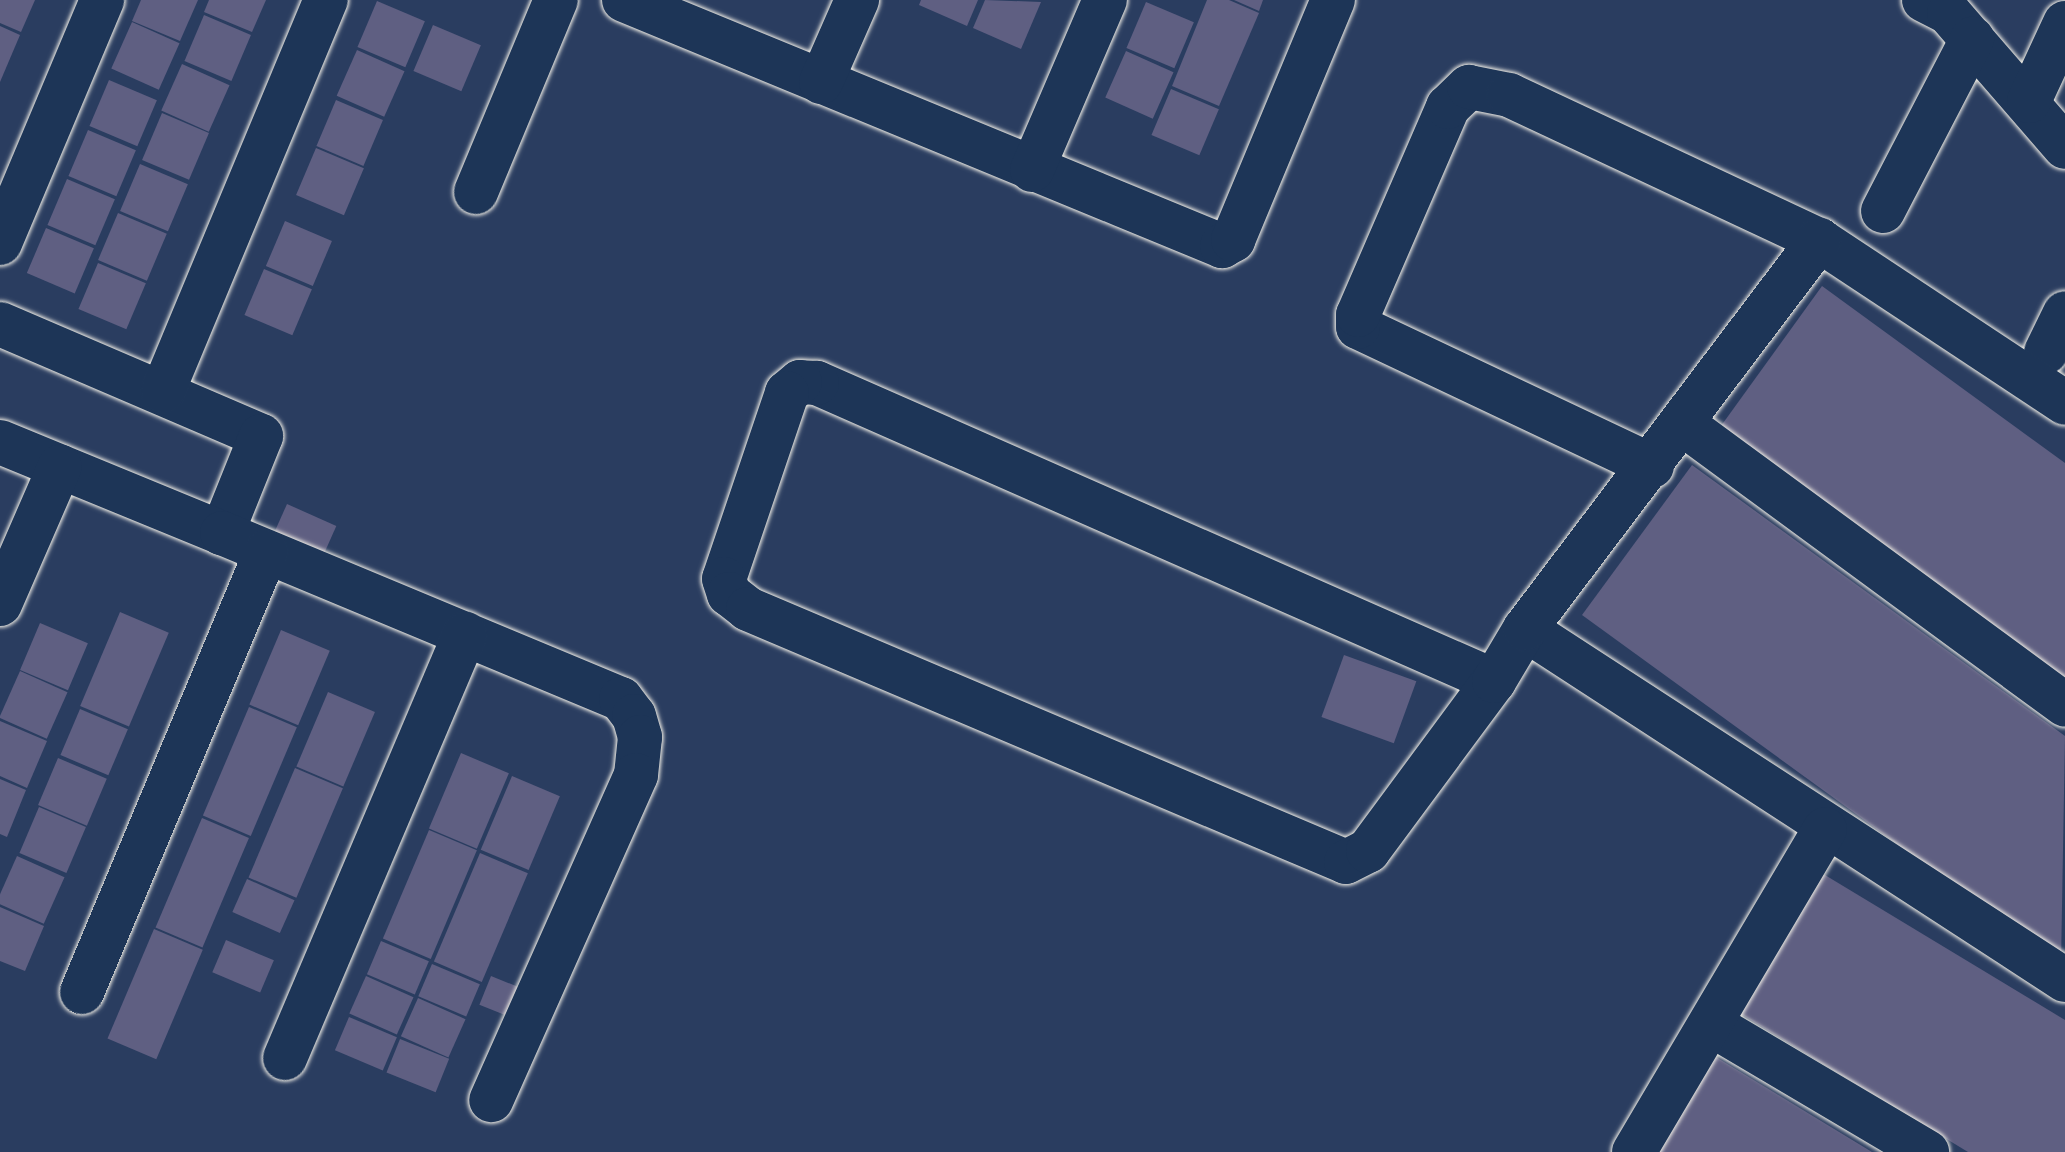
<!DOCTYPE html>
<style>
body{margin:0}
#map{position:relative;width:2065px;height:1152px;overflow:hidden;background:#2a3d60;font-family:"Shantell Sans",sans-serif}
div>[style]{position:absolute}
.building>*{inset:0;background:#5f5f82;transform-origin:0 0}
.roads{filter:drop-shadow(0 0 2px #f4f1e8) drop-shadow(0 0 2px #f4f1e8)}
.minor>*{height:44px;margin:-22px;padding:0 22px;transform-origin:22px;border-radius:22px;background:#1d3557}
span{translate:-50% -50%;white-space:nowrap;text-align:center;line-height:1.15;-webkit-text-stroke:6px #1d3557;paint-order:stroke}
</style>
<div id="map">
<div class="building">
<div style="clip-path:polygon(0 0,35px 0,21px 32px,0 23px)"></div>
<div style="clip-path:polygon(141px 0,198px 0,180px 41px,132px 21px)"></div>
<div style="clip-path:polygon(209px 0,266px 0,252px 32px,204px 12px)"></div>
<div style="clip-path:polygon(921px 0,978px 0,967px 26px,919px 5px)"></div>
<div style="clip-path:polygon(985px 0,1041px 2px,1021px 49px,973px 28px)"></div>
<div style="clip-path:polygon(1207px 0,1229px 0,1259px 13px,1219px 106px,1172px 86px)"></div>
<div style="clip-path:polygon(1234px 0,1263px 0,1259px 11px)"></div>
<div style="left:377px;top:1px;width:52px;height:50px;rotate:23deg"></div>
<div style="left:1146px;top:2px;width:52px;height:50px;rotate:23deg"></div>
<div style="left:204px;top:15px;width:51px;height:50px;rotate:23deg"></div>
<div style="left:132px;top:22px;width:52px;height:51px;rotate:24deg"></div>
<div style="left:433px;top:25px;width:52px;height:50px;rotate:23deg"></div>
<div style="clip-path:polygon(0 26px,20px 35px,0 82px)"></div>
<div style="left:357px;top:50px;width:52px;height:50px;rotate:24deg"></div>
<div style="left:1126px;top:51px;width:52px;height:51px;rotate:24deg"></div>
<div style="left:182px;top:64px;width:52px;height:51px;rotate:24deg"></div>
<div style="left:109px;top:80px;width:52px;height:50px;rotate:23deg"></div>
<div style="left:1171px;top:89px;width:52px;height:50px;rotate:23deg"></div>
<div style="left:336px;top:100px;width:51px;height:50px;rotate:23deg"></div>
<div style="left:162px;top:113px;width:51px;height:51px;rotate:23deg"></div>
<div style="left:88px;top:130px;width:52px;height:50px;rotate:23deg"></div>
<div style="left:316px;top:148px;width:52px;height:51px;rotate:23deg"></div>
<div style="left:140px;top:164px;width:52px;height:51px;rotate:23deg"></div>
<div style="left:67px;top:179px;width:52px;height:50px;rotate:23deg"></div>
<div style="left:118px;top:213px;width:53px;height:51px;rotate:23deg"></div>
<div style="left:285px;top:221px;width:51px;height:49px;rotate:23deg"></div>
<div style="left:46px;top:228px;width:52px;height:49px;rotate:23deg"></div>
<div style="left:98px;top:263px;width:52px;height:50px;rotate:23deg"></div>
<div style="left:264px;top:269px;width:52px;height:50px;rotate:23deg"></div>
<div style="clip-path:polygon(1822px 286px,2065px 463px,2065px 694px,1713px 437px)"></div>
<div style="clip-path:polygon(1692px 465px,2065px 736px,2061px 963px,1582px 615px)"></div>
<div style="left:287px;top:504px;width:54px;height:37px;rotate:24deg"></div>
<div style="left:120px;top:612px;width:53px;height:102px;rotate:23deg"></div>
<div style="left:40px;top:623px;width:52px;height:51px;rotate:23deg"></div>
<div style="left:281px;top:630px;width:53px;height:81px;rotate:23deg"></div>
<div style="left:1344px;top:655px;width:77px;height:66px;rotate:20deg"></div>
<div style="left:20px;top:671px;width:52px;height:51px;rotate:24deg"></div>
<div style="left:328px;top:692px;width:51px;height:81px;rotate:23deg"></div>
<div style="left:249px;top:707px;width:52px;height:118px;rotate:23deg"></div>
<div style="left:80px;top:709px;width:52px;height:50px;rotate:23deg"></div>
<div style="clip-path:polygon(0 721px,47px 741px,27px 788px,0 776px)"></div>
<div style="left:461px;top:753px;width:52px;height:82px;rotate:23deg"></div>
<div style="left:58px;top:758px;width:53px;height:51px;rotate:23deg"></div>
<div style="left:295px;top:768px;width:52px;height:119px;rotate:23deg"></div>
<div style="left:512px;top:776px;width:52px;height:80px;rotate:23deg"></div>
<div style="clip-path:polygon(0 779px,26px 790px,7px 837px,0 834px)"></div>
<div style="left:39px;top:807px;width:51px;height:50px;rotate:23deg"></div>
<div style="left:202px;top:818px;width:51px;height:119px;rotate:23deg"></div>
<div style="left:429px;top:830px;width:52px;height:118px;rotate:23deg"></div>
<div style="left:480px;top:853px;width:52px;height:118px;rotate:23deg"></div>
<div style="left:17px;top:856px;width:52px;height:51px;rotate:24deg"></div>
<div style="clip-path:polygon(1820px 872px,2065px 1020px,2065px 1152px,1968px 1152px,1736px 1011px)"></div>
<div style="left:247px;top:879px;width:52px;height:36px;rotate:24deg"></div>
<div style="clip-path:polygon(0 907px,44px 926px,25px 971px,0 961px)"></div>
<div style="left:154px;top:929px;width:53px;height:119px;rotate:23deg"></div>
<div style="left:226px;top:940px;width:52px;height:35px;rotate:23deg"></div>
<div style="left:381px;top:941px;width:52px;height:36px;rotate:23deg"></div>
<div style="left:432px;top:964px;width:52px;height:35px;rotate:23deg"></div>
<div style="left:366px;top:976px;width:52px;height:41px;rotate:24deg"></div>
<div style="left:491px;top:976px;width:31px;height:31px;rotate:22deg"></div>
<div style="left:418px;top:998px;width:52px;height:42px;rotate:24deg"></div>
<div style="left:349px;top:1017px;width:52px;height:36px;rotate:23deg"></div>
<div style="left:400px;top:1039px;width:53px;height:36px;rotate:22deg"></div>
<div style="clip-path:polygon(1706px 1051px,1872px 1152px,1645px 1152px)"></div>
</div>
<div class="roads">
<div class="minor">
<div style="left:624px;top:0;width:647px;rotate:22.36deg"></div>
<div style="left:1222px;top:246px;width:13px;rotate:-29deg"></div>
<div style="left:1233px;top:240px;width:260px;rotate:-67.4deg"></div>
<div style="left:1924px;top:0;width:28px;rotate:27deg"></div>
<div style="left:1949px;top:13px;width:177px;rotate:49.1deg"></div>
<div style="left:821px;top:82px;width:90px;rotate:-66.3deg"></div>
<div style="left:2029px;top:101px;width:86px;rotate:-65.2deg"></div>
<div style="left:1032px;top:170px;width:185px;rotate:-66.8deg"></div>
<div style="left:476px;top:192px;width:208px;rotate:-67.4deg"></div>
<div style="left:1883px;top:211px;width:194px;rotate:-62.6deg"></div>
<div style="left:0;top:243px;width:264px;rotate:-67.2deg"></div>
<div style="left:0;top:324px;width:284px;rotate:23.2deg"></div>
<div style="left:261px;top:436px;width:105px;rotate:111.9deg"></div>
<div style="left:222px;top:533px;width:240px;rotate:-157.7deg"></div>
<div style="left:2046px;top:352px;width:43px;rotate:-64deg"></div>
<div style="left:163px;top:391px;width:424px;rotate:-67.4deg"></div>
<div style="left:1683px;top:424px;width:474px;rotate:36.3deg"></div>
<div style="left:1652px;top:466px;width:325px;rotate:-154.7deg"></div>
<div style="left:1358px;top:327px;width:12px;rotate:-90deg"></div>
<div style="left:1358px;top:315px;width:227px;rotate:-66.6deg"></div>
<div style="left:1448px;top:107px;width:29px;rotate:-44deg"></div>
<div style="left:1469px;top:87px;width:41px;rotate:11.3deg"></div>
<div style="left:1509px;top:95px;width:342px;rotate:25.1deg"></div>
<div style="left:1819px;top:240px;width:295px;rotate:33.5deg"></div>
<div style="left:222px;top:533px;width:432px;rotate:22.6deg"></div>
<div style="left:621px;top:699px;width:21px;rotate:53deg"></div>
<div style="left:634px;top:716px;width:22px;rotate:74deg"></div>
<div style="left:640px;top:737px;width:38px;rotate:96deg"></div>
<div style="left:636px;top:775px;width:356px;rotate:114deg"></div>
<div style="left:0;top:604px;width:150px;rotate:-66.5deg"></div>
<div style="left:1525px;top:629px;width:644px;rotate:33.02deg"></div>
<div style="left:1494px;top:681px;width:740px;rotate:-156.24deg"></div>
<div style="left:817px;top:383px;width:17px;rotate:-177deg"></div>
<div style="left:800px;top:382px;width:17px;rotate:140deg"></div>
<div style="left:787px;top:393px;width:196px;rotate:108.7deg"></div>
<div style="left:724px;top:579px;width:16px;rotate:72deg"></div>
<div style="left:729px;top:594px;width:24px;rotate:38deg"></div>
<div style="left:748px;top:609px;width:649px;rotate:22.93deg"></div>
<div style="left:1346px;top:862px;width:25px;rotate:-27deg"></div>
<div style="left:1368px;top:851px;width:212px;rotate:-53.5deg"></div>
<div style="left:1494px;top:681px;width:61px;rotate:-59.2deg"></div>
<div style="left:1525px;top:629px;width:488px;rotate:-52.9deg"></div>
<div style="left:82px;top:992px;width:477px;rotate:-67.3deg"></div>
<div style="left:1712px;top:1025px;width:250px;rotate:30.6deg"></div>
<div style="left:285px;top:1058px;width:461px;rotate:-67deg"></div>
<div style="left:1634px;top:1152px;width:375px;rotate:-59.4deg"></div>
</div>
</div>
</div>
